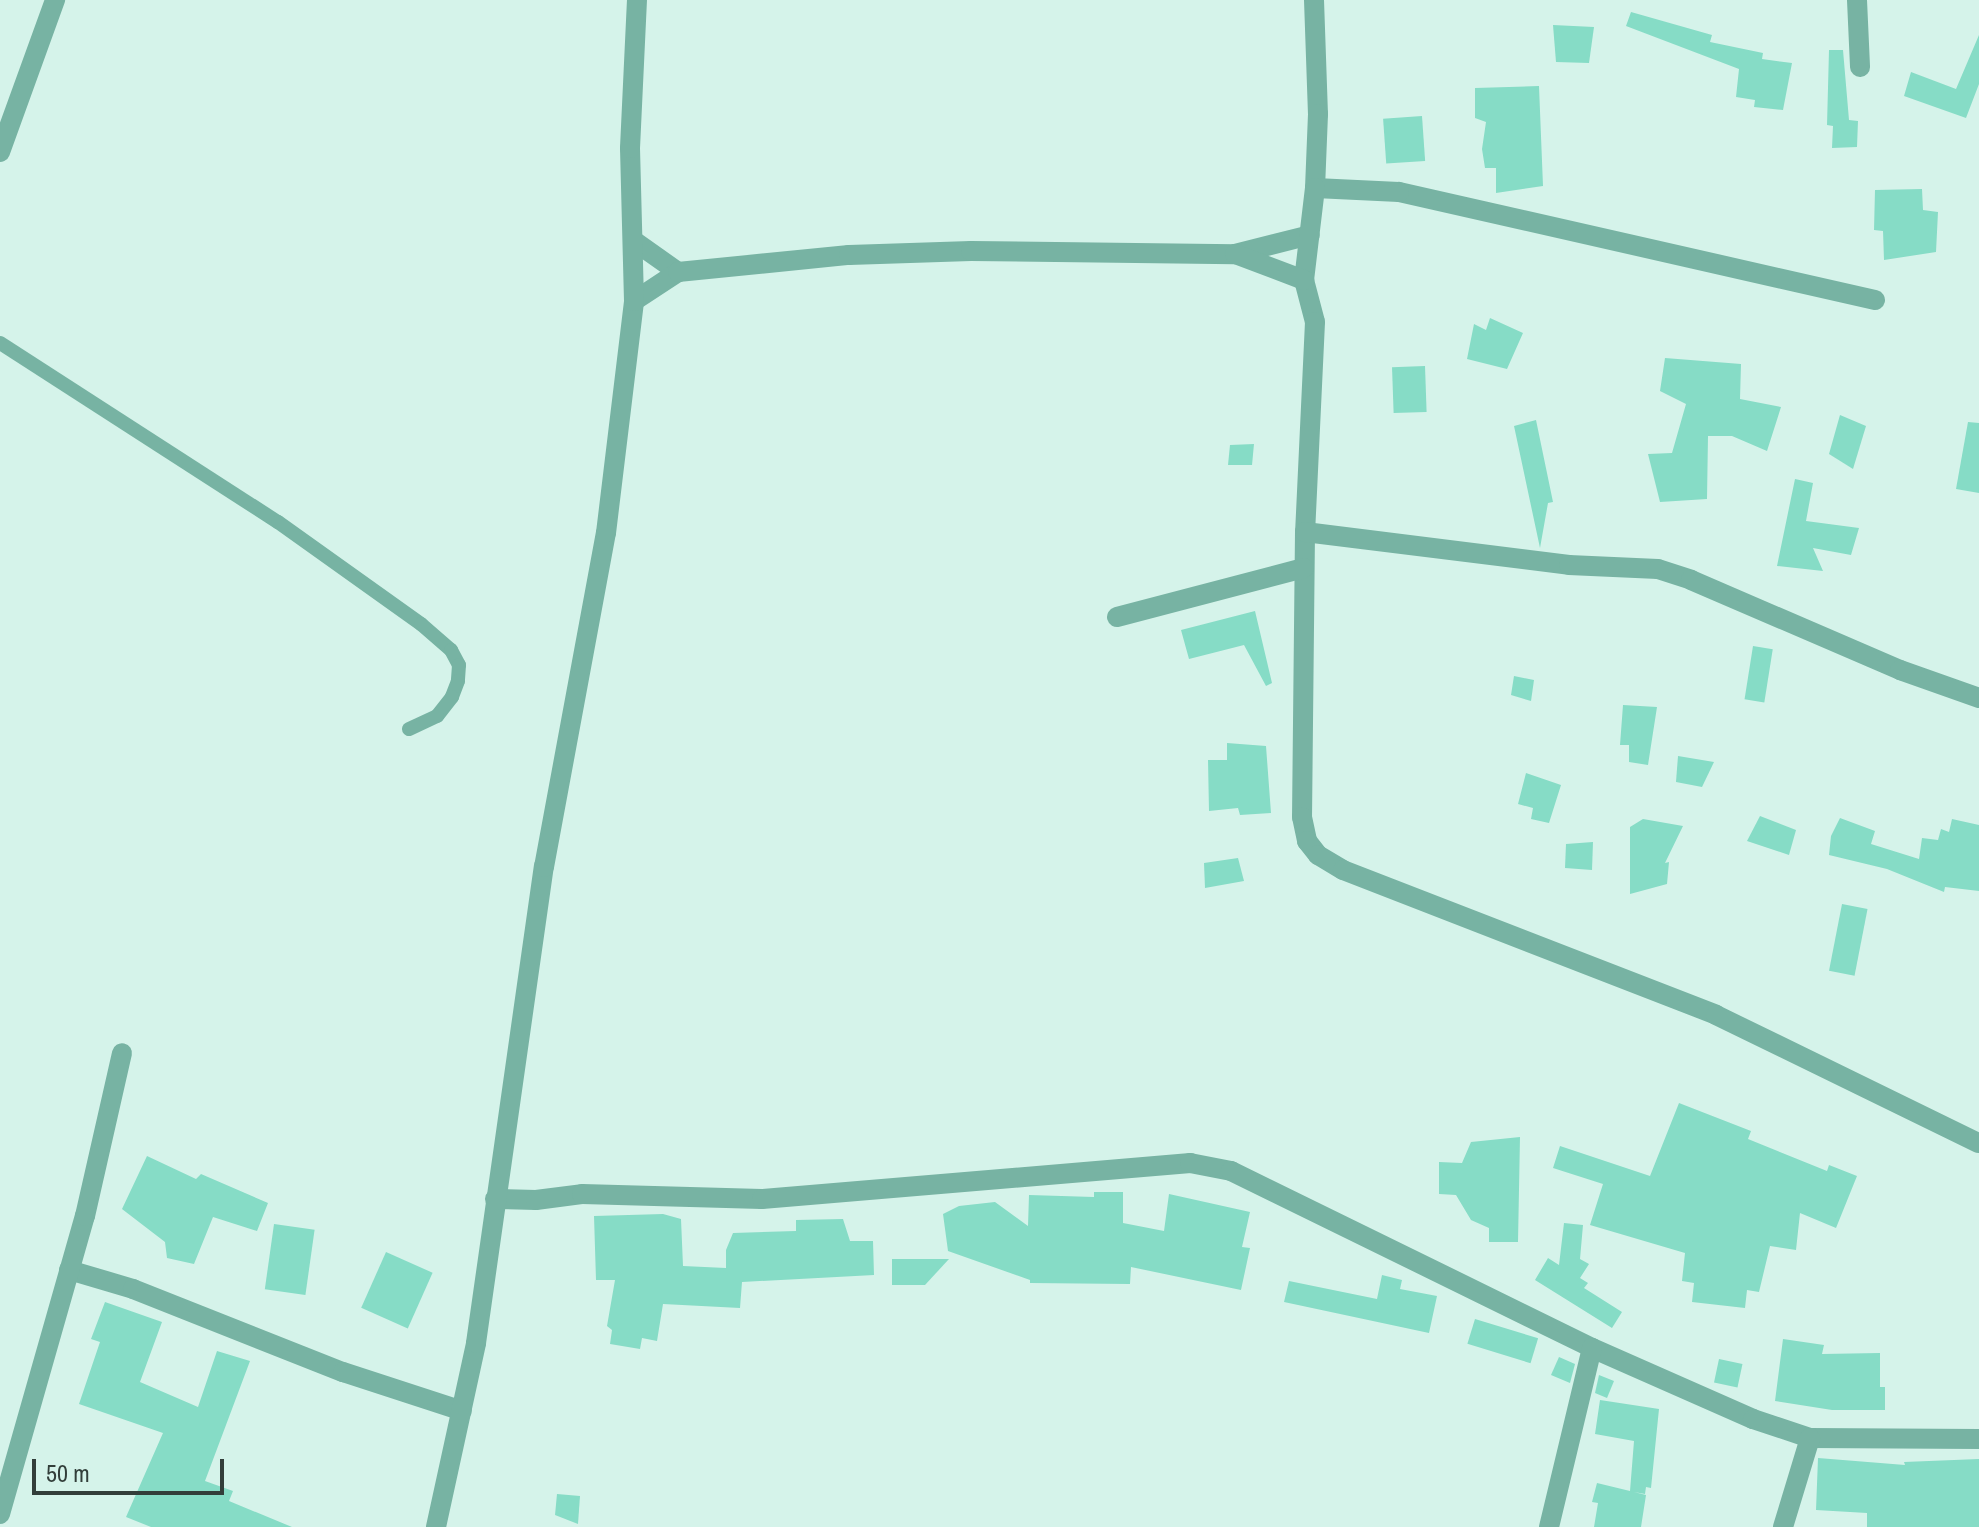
<!DOCTYPE html>
<style>
body{margin:0}
#map{position:relative;width:1979px;height:1527px;overflow:hidden;background:#d5f3ea;font-family:"Archivo Narrow",sans-serif}
div>[style]{position:absolute}
.building>*{inset:0;background:#86dcc6;transform-origin:0 0}
.lane>*{height:14px;margin:-7px;padding:0 7px;transform-origin:7px;border-radius:7px;background:#77b3a3}
.street>*{height:20px;margin:-10px;padding:0 10px;transform-origin:10px;border-radius:10px;background:#77b3a3}
span{translate:-50% -50%;white-space:nowrap;text-align:center;line-height:1.15;-webkit-text-stroke:7px #d5f3ea;paint-order:stroke}
.scale{position:absolute;left:32px;top:1459px;width:192px;height:36px;box-sizing:border-box;border:4px solid #323e3a;border-top:0;padding-left:10px;font-size:24px;line-height:28px;white-space:nowrap;color:#323e3a;-webkit-text-stroke:6px #d5f3ea;paint-order:stroke}
</style>
<div id="map">
<div class="building">
<div style="clip-path:polygon(1631px 12px,1712px 35px,1710px 42px,1763px 53px,1762px 59px,1792px 63px,1783px 110px,1754px 107px,1755px 100px,1736px 97px,1739px 69px,1626px 26px)"></div>
<div style="clip-path:polygon(1553px 25px,1594px 27px,1589px 63px,1556px 62px)"></div>
<div style="clip-path:polygon(1979px 35px,1979px 84px,1966px 118px,1904px 96px,1911px 72px,1956px 89px)"></div>
<div style="clip-path:polygon(1829px 50px,1843px 50px,1849px 120px,1858px 121px,1857px 147px,1832px 148px,1833px 126px,1827px 125px)"></div>
<div style="clip-path:polygon(1539px 86px,1543px 186px,1496px 193px,1496px 168px,1485px 168px,1482px 149px,1486px 122px,1475px 118px,1475px 88px)"></div>
<div style="left:1422px;top:116px;width:45px;height:39px;rotate:86deg"></div>
<div style="clip-path:polygon(1922px 189px,1923px 210px,1938px 212px,1936px 252px,1884px 260px,1883px 231px,1874px 230px,1875px 190px)"></div>
<div style="clip-path:polygon(1490px 318px,1523px 333px,1507px 369px,1467px 359px,1474px 324px,1486px 330px)"></div>
<div style="clip-path:polygon(1665px 358px,1741px 364px,1740px 399px,1781px 407px,1767px 451px,1732px 436px,1708px 436px,1707px 499px,1660px 502px,1648px 454px,1672px 453px,1686px 404px,1660px 391px)"></div>
<div style="left:1425px;top:366px;width:46px;height:33px;rotate:88deg"></div>
<div style="clip-path:polygon(1840px 415px,1866px 426px,1853px 469px,1829px 454px)"></div>
<div style="clip-path:polygon(1536px 420px,1553px 502px,1548px 503px,1540px 548px,1514px 426px)"></div>
<div style="clip-path:polygon(1968px 422px,1979px 423px,1979px 493px,1956px 489px)"></div>
<div style="clip-path:polygon(1254px 444px,1252px 465px,1228px 465px,1230px 445px)"></div>
<div style="clip-path:polygon(1795px 479px,1813px 483px,1806px 521px,1859px 528px,1851px 555px,1813px 548px,1823px 571px,1777px 566px)"></div>
<div style="clip-path:polygon(1255px 611px,1272px 683px,1266px 686px,1244px 645px,1189px 659px,1181px 630px)"></div>
<div style="left:1753px;top:646px;width:20px;height:54px;rotate:9deg"></div>
<div style="clip-path:polygon(1514px 676px,1534px 680px,1531px 701px,1511px 695px)"></div>
<div style="clip-path:polygon(1623px 705px,1657px 707px,1648px 765px,1629px 762px,1629px 745px,1620px 745px)"></div>
<div style="clip-path:polygon(1227px 743px,1266px 746px,1271px 813px,1240px 815px,1238px 808px,1209px 811px,1208px 760px,1227px 760px)"></div>
<div style="clip-path:polygon(1678px 756px,1714px 762px,1702px 787px,1676px 782px)"></div>
<div style="clip-path:polygon(1526px 773px,1561px 785px,1549px 823px,1531px 819px,1533px 808px,1518px 804px)"></div>
<div style="clip-path:polygon(1760px 816px,1796px 830px,1789px 855px,1747px 841px)"></div>
<div style="clip-path:polygon(1840px 818px,1875px 831px,1871px 844px,1919px 859px,1922px 838px,1938px 840px,1941px 829px,1949px 832px,1952px 819px,1979px 825px,1979px 891px,1945px 887px,1944px 892px,1887px 869px,1829px 855px,1831px 836px)"></div>
<div style="clip-path:polygon(1643px 819px,1683px 826px,1665px 863px,1669px 862px,1667px 884px,1630px 894px,1630px 827px)"></div>
<div style="clip-path:polygon(1593px 842px,1592px 870px,1565px 868px,1566px 844px)"></div>
<div style="clip-path:polygon(1238px 858px,1244px 881px,1205px 888px,1204px 863px)"></div>
<div style="left:1842px;top:904px;width:26px;height:68px;rotate:11deg"></div>
<div style="clip-path:polygon(1679px 1103px,1751px 1131px,1748px 1139px,1827px 1171px,1829px 1165px,1857px 1176px,1836px 1228px,1800px 1213px,1796px 1250px,1770px 1246px,1759px 1292px,1747px 1290px,1745px 1308px,1692px 1302px,1694px 1283px,1682px 1281px,1685px 1253px,1590px 1225px,1603px 1184px,1553px 1168px,1560px 1146px,1650px 1176px)"></div>
<div style="clip-path:polygon(1520px 1137px,1518px 1242px,1489px 1242px,1489px 1228px,1471px 1220px,1456px 1195px,1439px 1194px,1439px 1162px,1462px 1163px,1471px 1142px)"></div>
<div style="clip-path:polygon(147px 1156px,196px 1179px,201px 1174px,268px 1203px,257px 1231px,213px 1217px,194px 1264px,167px 1258px,165px 1242px,122px 1209px)"></div>
<div style="clip-path:polygon(1094px 1192px,1123px 1192px,1123px 1223px,1164px 1231px,1169px 1194px,1250px 1212px,1242px 1247px,1250px 1248px,1241px 1290px,1131px 1267px,1130px 1284px,1030px 1283px,1030px 1280px,948px 1251px,943px 1214px,959px 1206px,995px 1202px,1028px 1226px,1029px 1195px,1094px 1197px)"></div>
<div style="clip-path:polygon(663px 1214px,681px 1219px,683px 1266px,726px 1268px,726px 1250px,733px 1233px,796px 1231px,796px 1220px,843px 1219px,850px 1241px,873px 1241px,874px 1275px,742px 1282px,740px 1308px,663px 1304px,657px 1341px,642px 1338px,640px 1349px,610px 1344px,612px 1330px,607px 1326px,615px 1280px,596px 1280px,594px 1216px)"></div>
<div style="clip-path:polygon(1564px 1223px,1583px 1225px,1580px 1259px,1589px 1264px,1580px 1278px,1588px 1283px,1584px 1288px,1622px 1312px,1612px 1328px,1535px 1280px,1548px 1258px,1559px 1265px)"></div>
<div style="left:274px;top:1224px;width:41px;height:66px;rotate:8deg"></div>
<div style="left:386px;top:1252px;width:51px;height:61px;rotate:24deg"></div>
<div style="clip-path:polygon(892px 1259px,949px 1259px,925px 1285px,892px 1285px)"></div>
<div style="clip-path:polygon(1382px 1275px,1402px 1280px,1400px 1289px,1437px 1296px,1429px 1333px,1284px 1302px,1289px 1281px,1377px 1299px)"></div>
<div style="clip-path:polygon(105px 1302px,162px 1322px,140px 1382px,198px 1407px,217px 1351px,250px 1361px,205px 1481px,233px 1491px,229px 1501px,292px 1527px,151px 1527px,126px 1517px,163px 1433px,79px 1404px,100px 1342px,91px 1339px)"></div>
<div style="left:1475px;top:1319px;width:66px;height:26px;rotate:17deg"></div>
<div style="clip-path:polygon(1783px 1339px,1824px 1345px,1822px 1354px,1880px 1353px,1880px 1387px,1885px 1387px,1885px 1410px,1832px 1410px,1775px 1401px)"></div>
<div style="clip-path:polygon(1559px 1357px,1575px 1364px,1570px 1383px,1551px 1375px)"></div>
<div style="left:1719px;top:1359px;width:24px;height:24px;rotate:12deg"></div>
<div style="clip-path:polygon(1599px 1375px,1614px 1381px,1607px 1398px,1595px 1393px)"></div>
<div style="clip-path:polygon(1600px 1400px,1659px 1409px,1651px 1488px,1646px 1487px,1645px 1494px,1634px 1492px,1646px 1495px,1641px 1527px,1594px 1527px,1598px 1503px,1592px 1502px,1597px 1483px,1630px 1491px,1634px 1441px,1595px 1434px)"></div>
<div style="clip-path:polygon(1818px 1458px,1905px 1465px,1904px 1462px,1979px 1459px,1979px 1527px,1867px 1527px,1867px 1513px,1816px 1510px)"></div>
<div style="clip-path:polygon(557px 1494px,580px 1496px,578px 1524px,555px 1515px)"></div>
</div>
<div class="lane">
<div style="left:0;top:343px;width:331px;rotate:32.8deg"></div>
<div style="left:278px;top:522px;width:176px;rotate:35.5deg"></div>
<div style="left:421px;top:624px;width:40px;rotate:41deg"></div>
<div style="left:451px;top:650px;width:17px;rotate:62deg"></div>
<div style="left:459px;top:665px;width:16px;rotate:94deg"></div>
<div style="left:458px;top:681px;width:17px;rotate:111deg"></div>
<div style="left:452px;top:697px;width:24px;rotate:128deg"></div>
<div style="left:437px;top:716px;width:31px;rotate:155deg"></div>
</div>
<div class="street">
<div style="left:1314px;top:0;width:114px;rotate:88deg"></div>
<div style="left:1318px;top:114px;width:74px;rotate:92.3deg"></div>
<div style="left:1857px;top:0;width:67px;rotate:87.4deg"></div>
<div style="left:0;top:152px;width:162px;rotate:-70.1deg"></div>
<div style="left:634px;top:241px;width:54px;rotate:35.2deg"></div>
<div style="left:1235px;top:254px;width:77px;rotate:-14.2deg"></div>
<div style="left:1875px;top:300px;width:488px;rotate:-167.2deg"></div>
<div style="left:1399px;top:192px;width:84px;rotate:-177.3deg"></div>
<div style="left:1315px;top:188px;width:93px;rotate:96.8deg"></div>
<div style="left:1304px;top:280px;width:43px;rotate:75.3deg"></div>
<div style="left:1315px;top:322px;width:210px;rotate:92.7deg"></div>
<div style="left:1305px;top:532px;width:285px;rotate:90.6deg"></div>
<div style="left:1302px;top:817px;width:25px;rotate:78deg"></div>
<div style="left:1307px;top:841px;width:18px;rotate:52deg"></div>
<div style="left:1318px;top:855px;width:29px;rotate:31deg"></div>
<div style="left:1343px;top:870px;width:400px;rotate:21.2deg"></div>
<div style="left:1716px;top:1015px;width:292px;rotate:26deg"></div>
<div style="left:634px;top:301px;width:53px;rotate:-33.4deg"></div>
<div style="left:678px;top:272px;width:172px;rotate:-5.7deg"></div>
<div style="left:849px;top:255px;width:122px;rotate:-1.9deg"></div>
<div style="left:971px;top:251px;width:264px;rotate:0.7deg"></div>
<div style="left:1235px;top:254px;width:74px;rotate:20.6deg"></div>
<div style="left:1305px;top:532px;width:266px;rotate:7.1deg"></div>
<div style="left:1569px;top:565px;width:89px;rotate:2.6deg"></div>
<div style="left:1658px;top:569px;width:35px;rotate:18deg"></div>
<div style="left:1691px;top:580px;width:228px;rotate:23.3deg"></div>
<div style="left:1900px;top:670px;width:84px;rotate:19.5deg"></div>
<div style="left:1117px;top:617px;width:193px;rotate:-14.7deg"></div>
<div style="left:495px;top:1199px;width:41px;rotate:1.4deg"></div>
<div style="left:536px;top:1200px;width:46px;rotate:-7.4deg"></div>
<div style="left:582px;top:1194px;width:180px;rotate:1.6deg"></div>
<div style="left:762px;top:1199px;width:430px;rotate:-4.8deg"></div>
<div style="left:1190px;top:1163px;width:42px;rotate:11deg"></div>
<div style="left:1231px;top:1171px;width:402px;rotate:26.1deg"></div>
<div style="left:1592px;top:1348px;width:176px;rotate:23.8deg"></div>
<div style="left:1753px;top:1419px;width:60px;rotate:18.4deg"></div>
<div style="left:1810px;top:1438px;width:169px;rotate:0.3deg"></div>
<div style="left:69px;top:1270px;width:67px;rotate:16.5deg"></div>
<div style="left:133px;top:1289px;width:226px;rotate:21.6deg"></div>
<div style="left:343px;top:1372px;width:125px;rotate:18.1deg"></div>
<div style="left:0;top:1514px;width:310px;rotate:-74.1deg"></div>
<div style="left:85px;top:1216px;width:167px;rotate:-77.2deg"></div>
<div style="left:436px;top:1527px;width:188px;rotate:-77.7deg"></div>
<div style="left:476px;top:1343px;width:481px;rotate:-81.9deg"></div>
<div style="left:544px;top:867px;width:340px;rotate:-79.5deg"></div>
<div style="left:606px;top:533px;width:234px;rotate:-83.1deg"></div>
<div style="left:634px;top:301px;width:153px;rotate:-91.5deg"></div>
<div style="left:630px;top:148px;width:148px;rotate:-87.3deg"></div>
<div style="left:1549px;top:1527px;width:184px;rotate:-76.5deg"></div>
<div style="left:1783px;top:1527px;width:93px;rotate:-73.1deg"></div>
</div>
<div class="scale">50 m</div>
</div>
